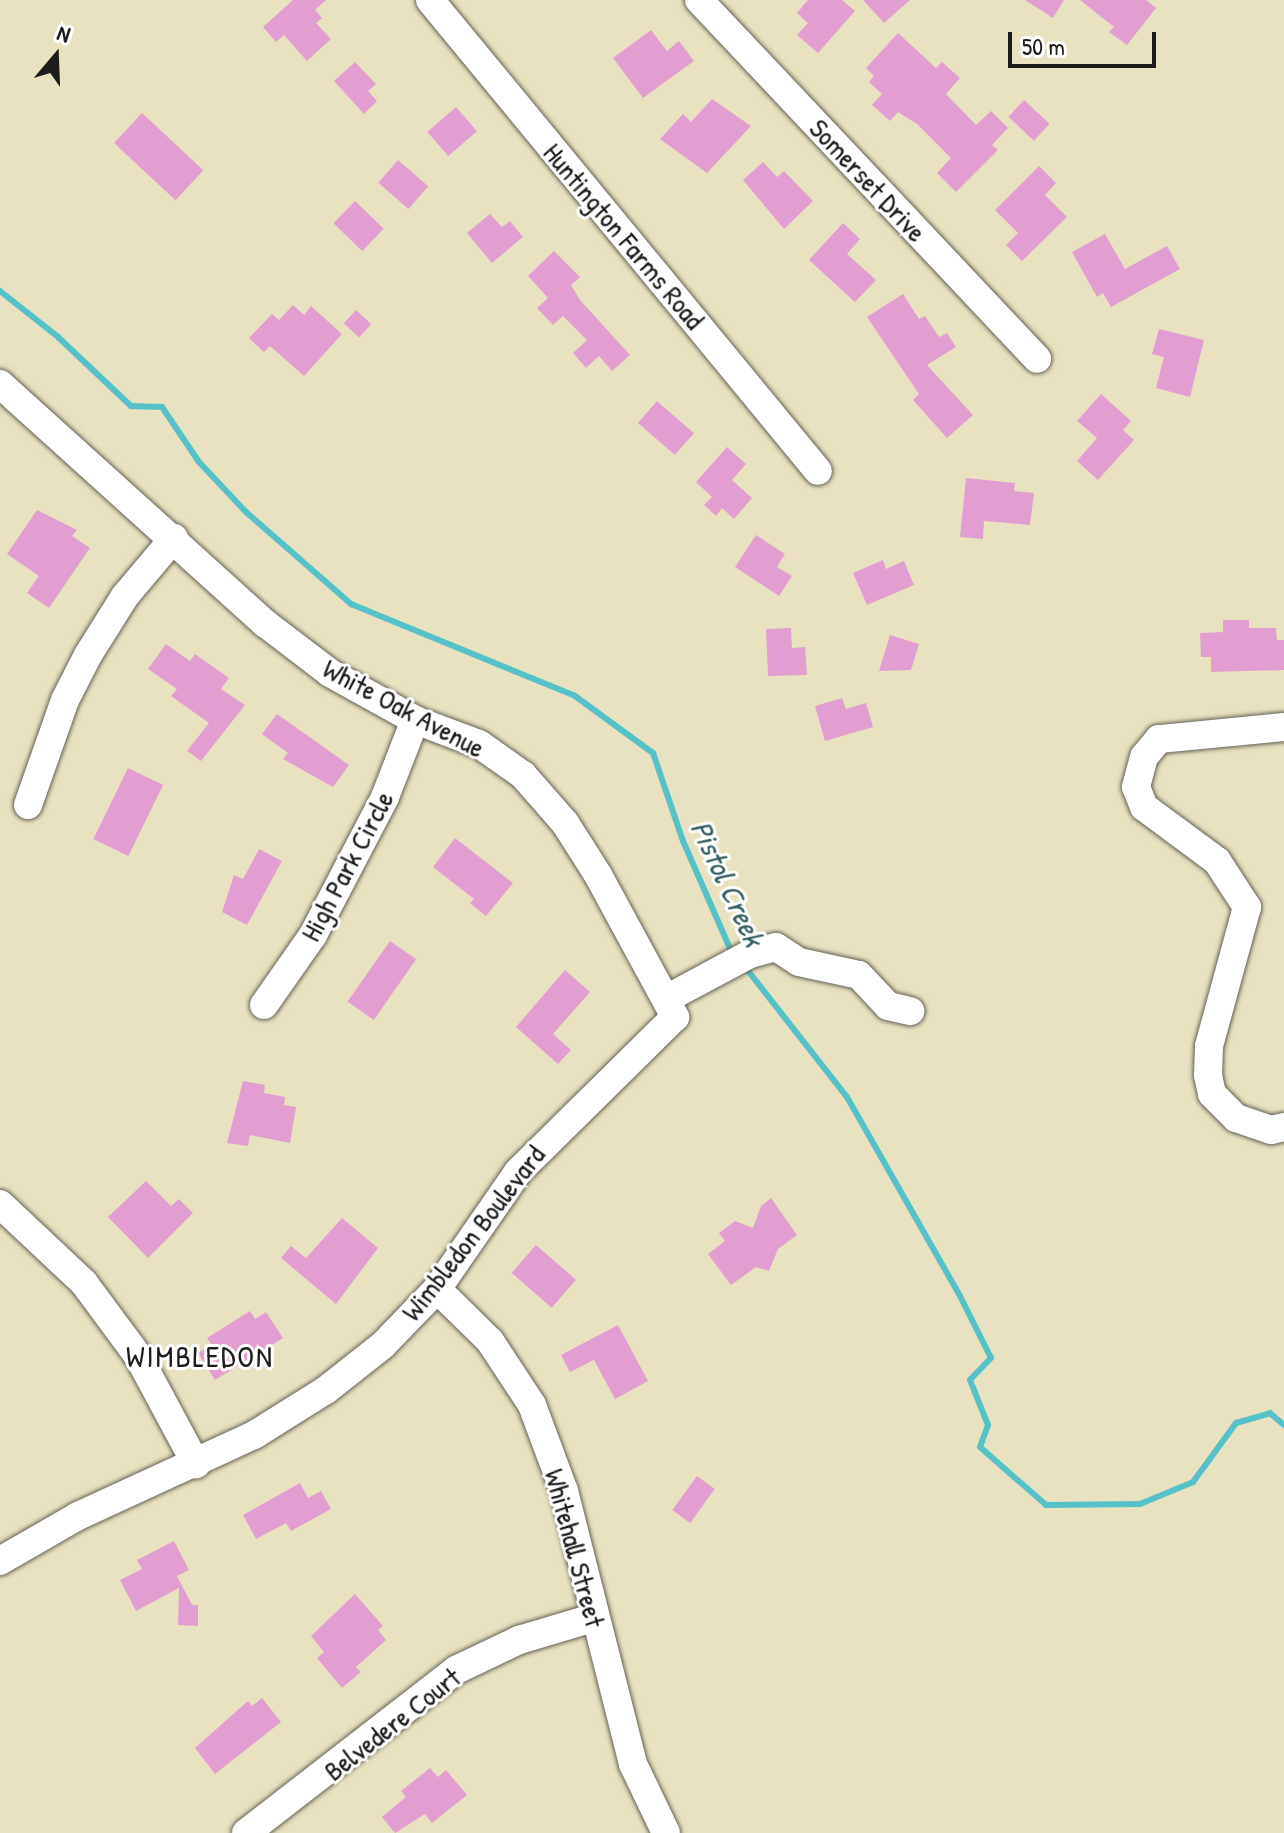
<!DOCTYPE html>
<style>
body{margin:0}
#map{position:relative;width:1284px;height:1833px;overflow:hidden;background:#e9e2c0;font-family:"Patrick Hand",sans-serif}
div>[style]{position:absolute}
.stream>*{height:6px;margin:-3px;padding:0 3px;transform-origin:3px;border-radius:3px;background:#54c2c8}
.building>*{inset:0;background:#e39ed1;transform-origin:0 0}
.roads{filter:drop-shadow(0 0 2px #646155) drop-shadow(0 0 2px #646155)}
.minor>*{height:28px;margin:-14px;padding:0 14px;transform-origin:14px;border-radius:14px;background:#fff}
span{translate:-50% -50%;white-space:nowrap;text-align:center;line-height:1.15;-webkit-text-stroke:6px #fff;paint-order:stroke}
.street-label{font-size:28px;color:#1c1c1c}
.water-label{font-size:30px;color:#325e61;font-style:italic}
.neighbourhood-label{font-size:30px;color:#1c1c1c;letter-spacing:2px}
.north{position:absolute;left:16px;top:16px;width:80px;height:80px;-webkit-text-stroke:6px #fff;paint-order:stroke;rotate:19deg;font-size:22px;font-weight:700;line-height:32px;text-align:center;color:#1c1c1c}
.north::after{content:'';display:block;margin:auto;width:28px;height:36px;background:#1c1c1c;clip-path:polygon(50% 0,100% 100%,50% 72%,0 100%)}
.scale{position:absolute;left:1008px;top:32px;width:148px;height:36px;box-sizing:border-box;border:4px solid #1c1c1c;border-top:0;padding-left:10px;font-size:24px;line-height:28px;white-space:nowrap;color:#1c1c1c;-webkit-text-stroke:6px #fff;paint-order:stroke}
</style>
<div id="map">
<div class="stream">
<div style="left:0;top:291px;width:74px;rotate:38.4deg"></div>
<div style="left:58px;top:337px;width:100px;rotate:43.4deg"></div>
<div style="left:131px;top:406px;width:31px;rotate:2deg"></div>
<div style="left:162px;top:407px;width:66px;rotate:56.1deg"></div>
<div style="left:199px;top:462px;width:69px;rotate:46.8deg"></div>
<div style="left:246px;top:512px;width:140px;rotate:41.2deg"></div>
<div style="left:351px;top:604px;width:242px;rotate:22.3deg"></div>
<div style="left:575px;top:696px;width:97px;rotate:36.2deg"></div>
<div style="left:653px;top:753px;width:93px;rotate:71.2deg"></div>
<div style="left:683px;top:841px;width:122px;rotate:66.4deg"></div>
<div style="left:745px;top:967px;width:165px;rotate:51.9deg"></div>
<div style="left:847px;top:1097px;width:229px;rotate:60.4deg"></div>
<div style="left:960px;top:1296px;width:69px;rotate:63.4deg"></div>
<div style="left:991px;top:1358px;width:30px;rotate:134deg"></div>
<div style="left:970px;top:1380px;width:48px;rotate:68.2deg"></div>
<div style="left:988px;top:1425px;width:23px;rotate:110deg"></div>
<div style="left:980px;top:1447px;width:88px;rotate:41.3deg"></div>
<div style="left:1046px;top:1505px;width:94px;rotate:-0.6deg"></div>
<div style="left:1140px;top:1504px;width:57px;rotate:-22.5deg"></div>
<div style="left:1193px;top:1482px;width:73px;rotate:-53.9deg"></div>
<div style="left:1236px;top:1423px;width:35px;rotate:-16deg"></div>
<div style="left:1270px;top:1413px;width:18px;rotate:41deg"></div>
</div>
<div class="building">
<div style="clip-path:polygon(293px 0,326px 0,315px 10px,322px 18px,316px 23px,331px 39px,307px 61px,284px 35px,276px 42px,263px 27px)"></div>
<div style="clip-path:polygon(808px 0,842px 0,855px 11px,818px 53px,797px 35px,808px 23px,797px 13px)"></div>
<div style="clip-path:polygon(863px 0,910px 0,884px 23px)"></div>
<div style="clip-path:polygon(1025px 0,1064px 0,1053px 18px)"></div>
<div style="clip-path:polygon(1080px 0,1146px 0,1156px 8px,1127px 45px,1109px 32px,1114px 27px)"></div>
<div style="clip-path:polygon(651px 30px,667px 51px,679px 41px,694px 61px,643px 98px,613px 58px)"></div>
<div style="clip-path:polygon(898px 33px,936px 68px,942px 62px,960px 78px,946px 94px,976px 125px,991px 111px,1008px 128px,992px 145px,998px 150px,956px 192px,937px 173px,951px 158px,917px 124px,898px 112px,890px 121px,872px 105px,882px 94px,869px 82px,874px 76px,866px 68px)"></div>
<div style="clip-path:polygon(355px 62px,376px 84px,368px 91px,377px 101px,364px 114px,334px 81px)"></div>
<div style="clip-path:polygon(712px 99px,751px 126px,707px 173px,660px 139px,683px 114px,691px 122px)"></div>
<div style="left:1024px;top:100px;width:35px;height:23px;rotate:43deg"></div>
<div style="left:456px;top:107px;width:32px;height:38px;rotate:49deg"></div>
<div style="left:142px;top:113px;width:84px;height:41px;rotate:43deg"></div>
<div style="left:398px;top:160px;width:40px;height:30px;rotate:41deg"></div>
<div style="clip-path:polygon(763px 162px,777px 177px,784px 171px,813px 201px,784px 229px,743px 180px)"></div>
<div style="clip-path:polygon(1039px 166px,1056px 183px,1045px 195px,1067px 217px,1022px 261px,1006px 245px,1018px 233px,995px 210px)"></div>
<div style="left:355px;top:201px;width:40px;height:31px;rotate:44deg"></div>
<div style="clip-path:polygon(490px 214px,502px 227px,510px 221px,523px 237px,492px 263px,467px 233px)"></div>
<div style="clip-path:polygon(843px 223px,860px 239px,847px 254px,876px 280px,855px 302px,809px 260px)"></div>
<div style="clip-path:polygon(1105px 234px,1125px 269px,1167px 246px,1180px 269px,1111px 307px,1103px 293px,1097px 297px,1072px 252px)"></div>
<div style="clip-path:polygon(554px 251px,580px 277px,571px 285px,580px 300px,630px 355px,612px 371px,599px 356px,586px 368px,573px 353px,587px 340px,563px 316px,553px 325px,537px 308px,548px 298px,528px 276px)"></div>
<div style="clip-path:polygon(903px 294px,919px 319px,925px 316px,939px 337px,947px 333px,956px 347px,927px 365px,973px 415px,947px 438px,913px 400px,919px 394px,867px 317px)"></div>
<div style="clip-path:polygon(293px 305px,304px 315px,311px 306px,342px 334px,304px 376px,270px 346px,264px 352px,249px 338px,272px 314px,279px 320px)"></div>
<div style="left:356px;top:310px;width:21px;height:18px;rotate:43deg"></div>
<div style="clip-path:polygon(1159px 329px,1204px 340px,1190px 397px,1156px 388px,1164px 357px,1152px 354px)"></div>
<div style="clip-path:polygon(1101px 394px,1131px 421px,1123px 430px,1134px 440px,1098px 480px,1077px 461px,1097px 438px,1077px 421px)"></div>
<div style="left:657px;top:401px;width:49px;height:29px;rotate:41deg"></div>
<div style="clip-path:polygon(727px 447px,746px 464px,732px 480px,752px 498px,734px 519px,722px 508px,716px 516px,704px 505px,712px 497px,696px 482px)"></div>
<div style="clip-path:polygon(966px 478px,1015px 483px,1014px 491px,1034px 493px,1030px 525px,984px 521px,983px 539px,960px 537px)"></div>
<div style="clip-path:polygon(37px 510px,77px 530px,72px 536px,90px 548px,49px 608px,27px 593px,39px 576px,7px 554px)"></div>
<div style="clip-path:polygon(756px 535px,785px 554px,777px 567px,792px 576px,779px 596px,735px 567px)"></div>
<div style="clip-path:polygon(883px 560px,886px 569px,904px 561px,914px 585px,867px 605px,853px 573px)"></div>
<div style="clip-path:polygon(1223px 620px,1249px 620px,1249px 628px,1276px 628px,1277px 640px,1284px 640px,1284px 670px,1211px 672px,1211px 657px,1201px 657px,1200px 633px,1223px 632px)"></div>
<div style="clip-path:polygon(791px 628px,792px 648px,805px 647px,807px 675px,768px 676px,766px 629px)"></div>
<div style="clip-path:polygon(890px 635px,919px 644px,911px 670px,879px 671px)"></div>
<div style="clip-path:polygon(166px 644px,190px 661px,195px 654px,229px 678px,221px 689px,245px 705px,201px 761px,187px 751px,209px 723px,171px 696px,177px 689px,148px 669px)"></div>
<div style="clip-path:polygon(842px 698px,846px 709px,866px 703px,873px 727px,825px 741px,815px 706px)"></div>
<div style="clip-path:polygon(277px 714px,349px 765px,333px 787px,283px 759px,288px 753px,262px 734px)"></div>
<div style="left:128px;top:768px;width:39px;height:79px;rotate:26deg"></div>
<div style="clip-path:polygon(455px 838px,513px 883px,486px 916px,470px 903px,474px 899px,433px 867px)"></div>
<div style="clip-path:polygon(259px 849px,282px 861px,247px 925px,222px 912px,234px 875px,243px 879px)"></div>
<div style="left:390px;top:941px;width:32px;height:74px;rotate:35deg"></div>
<div style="clip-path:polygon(565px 970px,590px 992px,553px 1034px,571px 1050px,558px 1064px,516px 1027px)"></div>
<div style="clip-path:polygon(243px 1081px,265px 1085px,264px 1093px,285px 1097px,284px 1105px,296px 1107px,290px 1143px,250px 1135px,248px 1146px,227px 1143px)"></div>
<div style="clip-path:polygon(146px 1181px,171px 1206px,179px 1199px,193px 1213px,148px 1258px,108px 1217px)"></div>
<div style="clip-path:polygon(771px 1198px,797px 1235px,778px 1249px,769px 1271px,756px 1267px,731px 1285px,708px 1254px,725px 1241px,719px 1233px,735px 1221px,753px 1228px,761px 1206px)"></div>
<div style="clip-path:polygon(342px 1218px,378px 1248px,336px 1304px,281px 1258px,291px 1246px,306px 1258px)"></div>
<div style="left:536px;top:1245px;width:53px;height:37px;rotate:41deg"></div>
<div style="clip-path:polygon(250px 1311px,255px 1319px,266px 1312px,283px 1338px,215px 1380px,198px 1353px,211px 1344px,207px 1338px)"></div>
<div style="clip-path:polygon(618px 1325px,648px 1381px,615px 1399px,594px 1360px,570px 1372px,561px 1355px)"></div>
<div style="left:697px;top:1476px;width:22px;height:42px;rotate:36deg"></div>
<div style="clip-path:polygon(300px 1483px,308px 1498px,321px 1491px,331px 1509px,291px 1531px,286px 1523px,256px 1539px,243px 1515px)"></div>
<div style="clip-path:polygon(174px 1541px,189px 1570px,177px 1576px,192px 1605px,198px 1605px,198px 1626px,178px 1625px,179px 1588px,136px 1611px,120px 1580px,142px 1569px,137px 1560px)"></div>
<div style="clip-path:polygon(355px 1594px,383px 1626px,378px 1630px,386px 1640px,356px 1667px,361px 1672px,342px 1688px,317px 1658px,324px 1652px,311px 1636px)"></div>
<div style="clip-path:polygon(262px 1698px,281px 1722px,215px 1774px,195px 1748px,248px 1701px,252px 1706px)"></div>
<div style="clip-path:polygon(430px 1768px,438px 1777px,446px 1770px,467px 1795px,432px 1823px,425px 1814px,395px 1833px,382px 1817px,406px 1797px,401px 1791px)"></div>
</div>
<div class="roads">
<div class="minor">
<div style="left:430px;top:0;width:610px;rotate:50.52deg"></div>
<div style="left:699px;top:0;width:493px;rotate:46.7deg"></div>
<div style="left:0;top:384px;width:358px;rotate:42.1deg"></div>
<div style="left:266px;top:624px;width:81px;rotate:37.4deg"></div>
<div style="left:330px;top:673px;width:97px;rotate:28.9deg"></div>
<div style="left:415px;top:720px;width:68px;rotate:20.6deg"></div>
<div style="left:479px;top:744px;width:54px;rotate:35.2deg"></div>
<div style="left:523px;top:775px;width:64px;rotate:48.8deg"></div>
<div style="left:565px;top:823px;width:62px;rotate:57.6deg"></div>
<div style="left:598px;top:875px;width:162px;rotate:61.5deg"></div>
<div style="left:675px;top:1017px;width:221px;rotate:135.4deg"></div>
<div style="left:518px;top:1172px;width:142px;rotate:124.7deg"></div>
<div style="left:437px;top:1289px;width:78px;rotate:134deg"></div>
<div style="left:383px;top:1345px;width:73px;rotate:141.7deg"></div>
<div style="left:326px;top:1390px;width:85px;rotate:148deg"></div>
<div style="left:254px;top:1435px;width:194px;rotate:155.3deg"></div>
<div style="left:78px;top:1516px;width:90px;rotate:150deg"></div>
<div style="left:1284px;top:727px;width:126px;rotate:174.5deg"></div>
<div style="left:1159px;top:739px;width:23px;rotate:130deg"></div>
<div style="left:1144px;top:757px;width:31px;rotate:105deg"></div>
<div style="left:1136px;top:787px;width:22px;rotate:68deg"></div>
<div style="left:1144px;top:807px;width:91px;rotate:36.5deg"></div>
<div style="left:1217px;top:861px;width:55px;rotate:56.9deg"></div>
<div style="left:1247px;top:907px;width:144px;rotate:105.3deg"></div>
<div style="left:1209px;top:1046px;width:29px;rotate:92deg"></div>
<div style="left:1208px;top:1075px;width:19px;rotate:78deg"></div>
<div style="left:1212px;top:1094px;width:34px;rotate:45deg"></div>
<div style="left:1236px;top:1118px;width:37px;rotate:19deg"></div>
<div style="left:1271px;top:1130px;width:13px;rotate:-13deg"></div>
<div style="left:28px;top:805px;width:111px;rotate:-70.6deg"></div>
<div style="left:65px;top:700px;width:51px;rotate:-62.9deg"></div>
<div style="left:88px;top:655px;width:70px;rotate:-57.9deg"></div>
<div style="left:125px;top:596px;width:76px;rotate:-49.8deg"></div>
<div style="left:666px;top:999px;width:95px;rotate:-28.2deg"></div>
<div style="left:750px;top:954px;width:27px;rotate:-15deg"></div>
<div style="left:776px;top:947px;width:27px;rotate:33deg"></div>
<div style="left:799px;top:962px;width:61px;rotate:12.2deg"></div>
<div style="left:859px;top:975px;width:42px;rotate:46.9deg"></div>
<div style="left:888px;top:1006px;width:23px;rotate:13deg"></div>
<div style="left:264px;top:1005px;width:85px;rotate:-55deg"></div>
<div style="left:313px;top:935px;width:156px;rotate:-62.4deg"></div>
<div style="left:385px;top:797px;width:83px;rotate:-68.7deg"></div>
<div style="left:0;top:1204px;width:115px;rotate:43.2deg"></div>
<div style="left:84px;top:1283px;width:91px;rotate:53.5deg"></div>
<div style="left:138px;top:1356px;width:123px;rotate:61.8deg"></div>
<div style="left:437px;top:1289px;width:74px;rotate:44.5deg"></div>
<div style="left:490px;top:1341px;width:77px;rotate:56.7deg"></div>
<div style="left:532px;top:1405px;width:92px;rotate:69.6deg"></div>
<div style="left:564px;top:1491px;width:282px;rotate:75.8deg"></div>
<div style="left:633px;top:1764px;width:76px;rotate:64.4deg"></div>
<div style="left:246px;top:1833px;width:266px;rotate:-37.8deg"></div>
<div style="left:456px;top:1670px;width:70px;rotate:-25.5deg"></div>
<div style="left:519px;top:1640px;width:77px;rotate:-16.6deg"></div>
</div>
</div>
<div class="street-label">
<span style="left:868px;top:180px;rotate:47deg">Somerset Drive</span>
<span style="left:624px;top:236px;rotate:50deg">Huntington Farms Road</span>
<span style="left:404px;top:708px;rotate:28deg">White Oak Avenue</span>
<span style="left:347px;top:866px;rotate:-62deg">High Park Circle</span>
<span style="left:473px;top:1233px;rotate:-52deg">Wimbledon Boulevard</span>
<span style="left:575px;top:1548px;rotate:75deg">Whitehall Street</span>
<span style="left:392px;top:1724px;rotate:-38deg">Belvedere Court</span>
</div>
<div class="water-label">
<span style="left:728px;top:883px;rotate:65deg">Pistol Creek</span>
</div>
<div class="neighbourhood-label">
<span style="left:200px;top:1356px">WIMBLEDON</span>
</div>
<div class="north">N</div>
<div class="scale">50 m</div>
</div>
